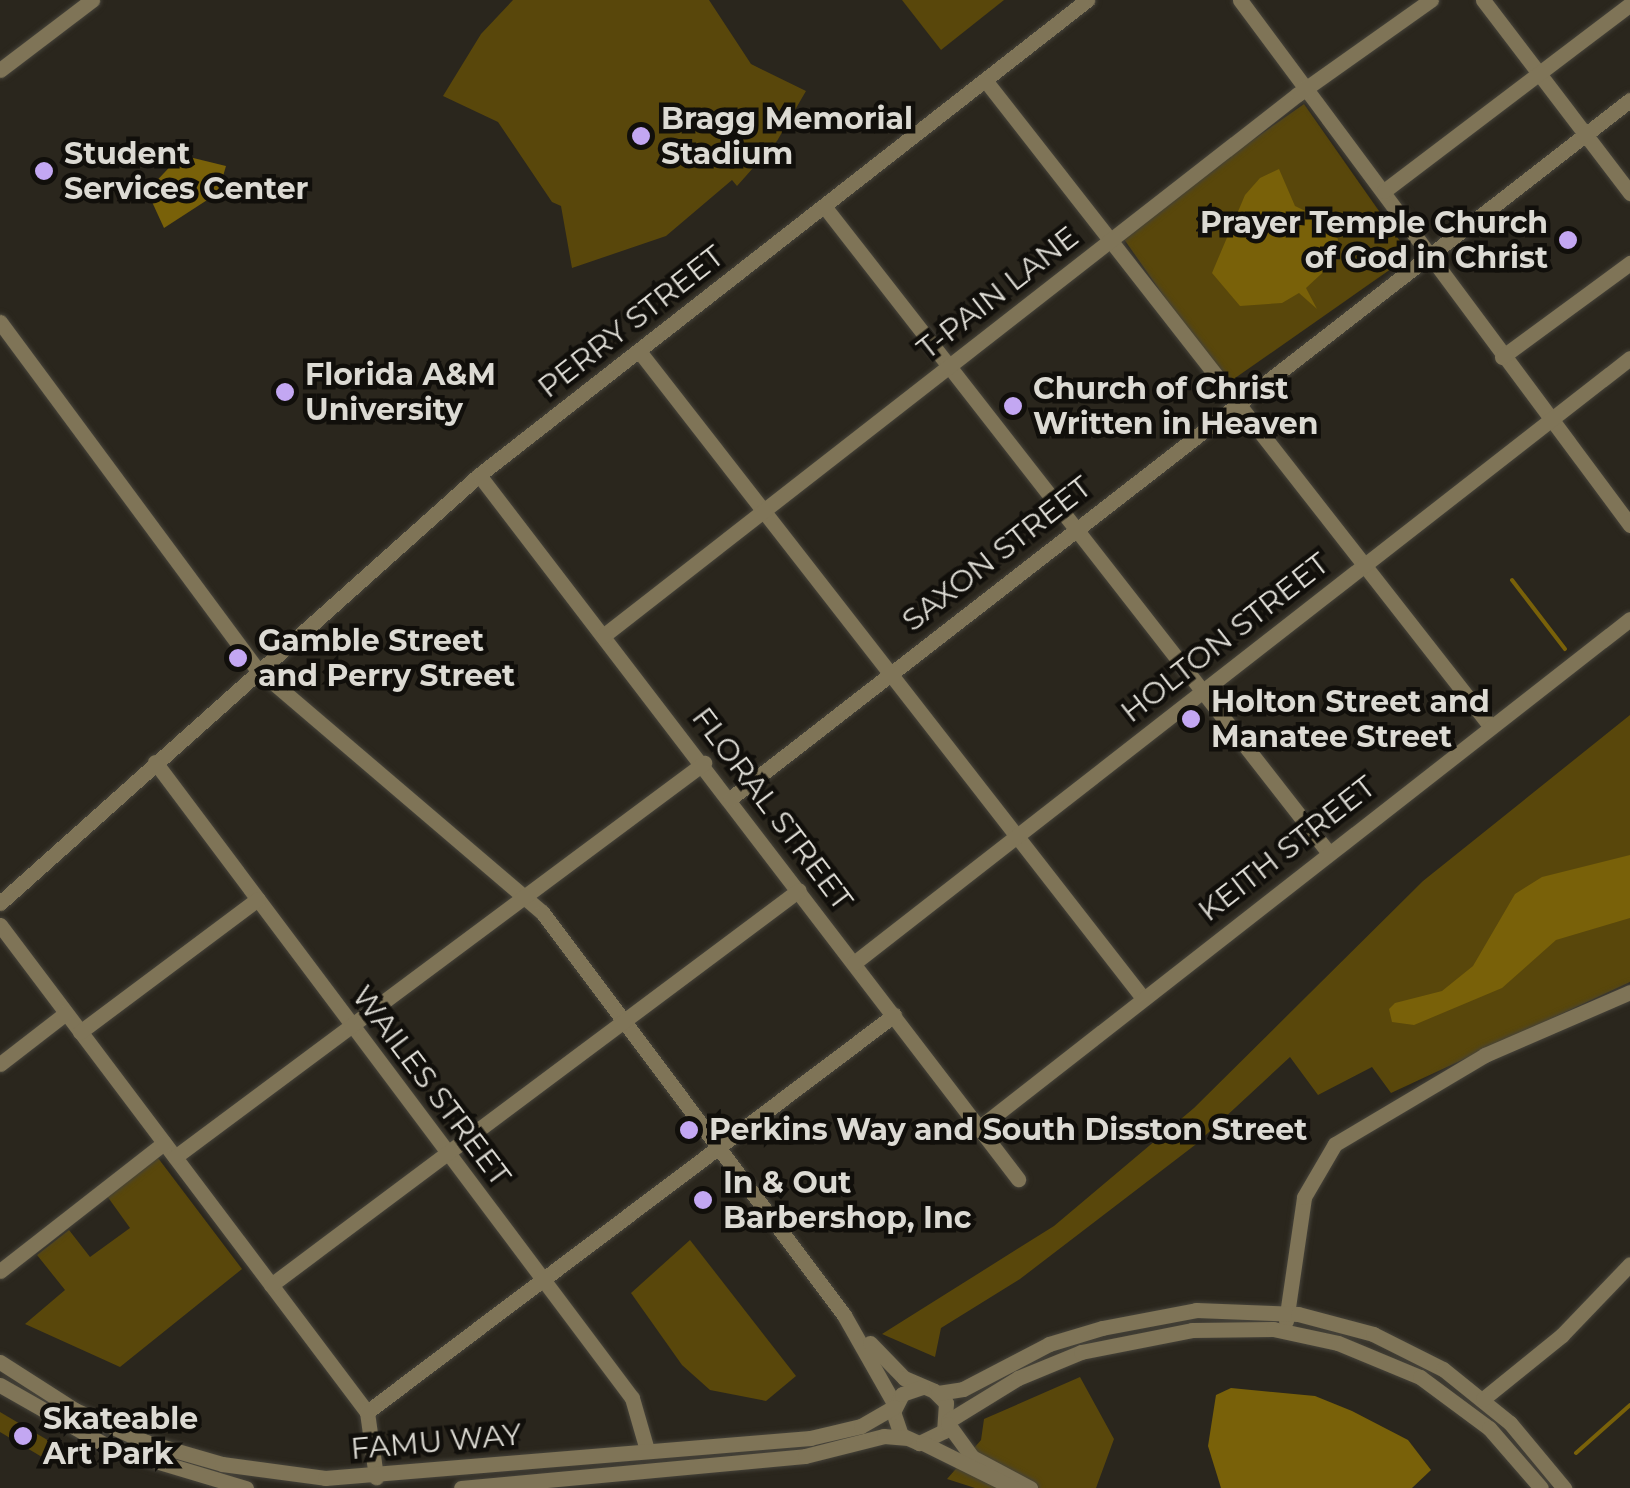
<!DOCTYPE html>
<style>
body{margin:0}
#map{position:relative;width:1630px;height:1488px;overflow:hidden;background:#2a261d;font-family:Montserrat,sans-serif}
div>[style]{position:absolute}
.green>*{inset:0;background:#59470b;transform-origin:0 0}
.water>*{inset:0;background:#796109}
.stream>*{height:4px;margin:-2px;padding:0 2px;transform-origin:2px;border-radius:2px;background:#796109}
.roads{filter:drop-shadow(0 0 2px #46433a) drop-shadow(0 0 2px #46433a)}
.minor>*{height:15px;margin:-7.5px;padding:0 7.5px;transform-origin:7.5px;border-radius:7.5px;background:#7f7457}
.dots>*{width:28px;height:28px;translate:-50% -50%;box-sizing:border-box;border:5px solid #110f0b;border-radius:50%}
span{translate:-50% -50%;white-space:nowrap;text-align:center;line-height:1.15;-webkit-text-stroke:9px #110f0b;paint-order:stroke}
.poi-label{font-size:30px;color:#dcdad3;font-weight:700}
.left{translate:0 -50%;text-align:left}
.right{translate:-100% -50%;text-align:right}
.street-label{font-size:30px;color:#dcdad3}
</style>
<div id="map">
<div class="green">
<div style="clip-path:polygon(513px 0,709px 0,751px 64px,806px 91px,777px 141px,737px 186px,732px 180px,666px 236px,572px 268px,561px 206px,552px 202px,498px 122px,443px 96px,481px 34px)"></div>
<div style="clip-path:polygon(902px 0,1004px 0,941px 50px)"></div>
<div style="left:1304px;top:104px;width:185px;height:225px;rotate:55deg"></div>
<div style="clip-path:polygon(1630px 715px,1630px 982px,1391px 1093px,1372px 1067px,1318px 1095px,1290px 1057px,1195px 1145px,1020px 1279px,941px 1328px,935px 1357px,882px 1334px,1054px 1226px,1194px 1108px,1423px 881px)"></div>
<div style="clip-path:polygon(158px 1158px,242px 1269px,120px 1367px,25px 1324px,65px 1290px,37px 1255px,69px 1230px,90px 1257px,130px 1228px,107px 1196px)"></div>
<div style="clip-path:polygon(690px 1240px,796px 1376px,766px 1401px,710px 1390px,682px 1365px,631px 1293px)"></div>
<div style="clip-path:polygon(1080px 1377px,1114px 1439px,1096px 1488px,975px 1488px,947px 1479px,981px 1440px,984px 1419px)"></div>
<div style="clip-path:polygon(0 1412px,61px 1448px,52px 1463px,0 1432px)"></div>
</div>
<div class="water">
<div style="clip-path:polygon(181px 155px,226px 166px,218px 193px,164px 228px,147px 191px)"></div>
<div style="clip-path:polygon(1279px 169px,1295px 206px,1320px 218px,1338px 239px,1333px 263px,1306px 288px,1317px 309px,1299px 293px,1282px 303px,1240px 306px,1212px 273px,1245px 195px,1260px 178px)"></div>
<div style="clip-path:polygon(1630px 855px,1630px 918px,1556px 940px,1502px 988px,1414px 1025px,1392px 1022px,1389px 1009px,1395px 1003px,1442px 991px,1473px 966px,1515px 894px,1542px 877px)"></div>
<div style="clip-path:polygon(1231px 1388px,1315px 1396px,1352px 1411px,1408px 1440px,1431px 1470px,1412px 1488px,1221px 1488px,1208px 1446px,1216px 1395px)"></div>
</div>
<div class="stream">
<div style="left:1512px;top:580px;width:87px;rotate:52.5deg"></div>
<div style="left:1576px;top:1453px;width:72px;rotate:-41.6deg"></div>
</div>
<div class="roads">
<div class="minor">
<div style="left:1240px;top:0;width:654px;rotate:53.39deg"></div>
<div style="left:1483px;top:0;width:243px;rotate:52.7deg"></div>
<div style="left:0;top:70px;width:116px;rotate:-37.3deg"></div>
<div style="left:985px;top:80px;width:820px;rotate:51.98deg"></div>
<div style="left:1384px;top:191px;width:309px;rotate:-37.2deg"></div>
<div style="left:824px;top:206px;width:819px;rotate:52.04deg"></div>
<div style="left:0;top:322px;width:430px;rotate:53.5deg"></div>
<div style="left:256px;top:668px;width:376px;rotate:40.5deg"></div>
<div style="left:542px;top:912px;width:504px;rotate:53.15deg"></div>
<div style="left:844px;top:1315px;width:103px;rotate:60.5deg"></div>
<div style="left:639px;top:351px;width:819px;rotate:52.09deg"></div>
<div style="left:1502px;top:357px;width:159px;rotate:-36.3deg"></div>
<div style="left:479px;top:475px;width:887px;rotate:52.56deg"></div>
<div style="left:603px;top:636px;width:881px;rotate:-37.95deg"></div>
<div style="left:1298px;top:94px;width:163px;rotate:-35.3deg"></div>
<div style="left:155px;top:762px;width:795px;rotate:53.13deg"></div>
<div style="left:632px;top:1398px;width:54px;rotate:73.9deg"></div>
<div style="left:731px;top:798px;width:1138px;rotate:-37.83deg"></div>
<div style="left:0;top:903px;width:642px;rotate:-41.78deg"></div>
<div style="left:479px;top:475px;width:772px;rotate:-38deg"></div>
<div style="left:0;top:925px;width:610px;rotate:53deg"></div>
<div style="left:367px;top:1412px;width:66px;rotate:82.1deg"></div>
<div style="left:854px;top:963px;width:984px;rotate:-37.94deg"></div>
<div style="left:80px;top:1032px;width:222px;rotate:-36.8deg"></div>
<div style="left:0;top:1064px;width:83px;rotate:-37.7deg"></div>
<div style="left:980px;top:1127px;width:825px;rotate:-38.01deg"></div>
<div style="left:175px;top:1157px;width:660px;rotate:-36.68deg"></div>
<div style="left:0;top:1271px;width:208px;rotate:-38deg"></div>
<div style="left:271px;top:1285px;width:659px;rotate:-36.8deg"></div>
<div style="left:1286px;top:1321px;width:125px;rotate:-81.7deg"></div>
<div style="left:1304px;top:1197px;width:61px;rotate:-59.7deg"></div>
<div style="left:1335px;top:1144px;width:174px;rotate:-30.7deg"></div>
<div style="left:1485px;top:1055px;width:158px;rotate:-23.5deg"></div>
<div style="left:870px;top:1343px;width:49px;rotate:45.8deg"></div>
<div style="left:904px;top:1378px;width:33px;rotate:23deg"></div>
<div style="left:934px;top:1391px;width:17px;rotate:45deg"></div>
<div style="left:946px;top:1403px;width:28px;rotate:94deg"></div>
<div style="left:944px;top:1431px;width:28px;rotate:154deg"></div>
<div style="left:919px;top:1443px;width:20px;rotate:-156deg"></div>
<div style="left:901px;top:1435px;width:24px;rotate:-109deg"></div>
<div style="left:893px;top:1412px;width:20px;rotate:-63deg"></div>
<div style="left:902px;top:1394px;width:21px;rotate:-19deg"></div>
<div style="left:0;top:1362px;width:89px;rotate:32.6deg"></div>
<div style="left:75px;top:1410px;width:78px;rotate:24.3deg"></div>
<div style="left:146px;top:1442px;width:79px;rotate:16.1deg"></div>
<div style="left:222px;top:1464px;width:104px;rotate:7.7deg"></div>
<div style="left:325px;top:1478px;width:487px;rotate:-4.7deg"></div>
<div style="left:810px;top:1438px;width:52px;rotate:-13.2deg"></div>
<div style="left:861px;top:1426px;width:38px;rotate:-30deg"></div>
<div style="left:0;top:1385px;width:125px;rotate:29.6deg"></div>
<div style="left:109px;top:1447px;width:143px;rotate:16.7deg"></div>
<div style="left:938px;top:1393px;width:25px;rotate:-9deg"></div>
<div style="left:963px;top:1389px;width:97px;rotate:-27.6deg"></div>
<div style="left:1049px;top:1344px;width:55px;rotate:-16.8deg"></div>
<div style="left:1102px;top:1328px;width:96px;rotate:-10.8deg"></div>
<div style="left:1196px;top:1310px;width:102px;rotate:2.2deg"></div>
<div style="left:1298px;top:1314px;width:78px;rotate:14.9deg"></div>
<div style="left:1373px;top:1334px;width:78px;rotate:26.6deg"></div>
<div style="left:1443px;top:1369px;width:86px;rotate:38.9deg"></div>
<div style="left:1510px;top:1423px;width:85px;rotate:50.3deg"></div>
<div style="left:1483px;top:1399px;width:102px;rotate:-39deg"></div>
<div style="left:1562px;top:1335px;width:98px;rotate:-46.2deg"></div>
<div style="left:367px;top:1412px;width:660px;rotate:-36.99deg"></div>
<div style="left:948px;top:1421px;width:82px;rotate:-31.6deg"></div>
<div style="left:1018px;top:1378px;width:68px;rotate:-22.4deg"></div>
<div style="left:1081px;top:1352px;width:113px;rotate:-11.2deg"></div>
<div style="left:1192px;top:1330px;width:81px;rotate:-0.7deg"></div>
<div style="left:1273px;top:1329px;width:66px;rotate:12.2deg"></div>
<div style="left:1338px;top:1343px;width:89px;rotate:22.5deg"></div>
<div style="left:1420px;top:1377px;width:86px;rotate:36.5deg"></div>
<div style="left:1489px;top:1428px;width:79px;rotate:49.1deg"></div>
<div style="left:948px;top:1424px;width:41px;rotate:54deg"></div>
<div style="left:972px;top:1457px;width:66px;rotate:28.1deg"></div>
<div style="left:923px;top:1443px;width:102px;rotate:26.3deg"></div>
<div style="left:461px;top:1488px;width:345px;rotate:-5.3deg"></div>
<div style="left:805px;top:1456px;width:81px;rotate:-14.2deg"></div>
<div style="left:884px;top:1436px;width:21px;rotate:5deg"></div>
</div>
</div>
<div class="dots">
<div style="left:641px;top:136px;background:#c3a7f2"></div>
<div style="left:44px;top:171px;background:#c3a7f2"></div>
<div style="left:1568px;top:240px;background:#c3a7f2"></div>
<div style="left:285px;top:392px;background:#c3a7f2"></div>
<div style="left:1013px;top:406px;background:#c3a7f2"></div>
<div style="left:238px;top:658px;background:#c3a7f2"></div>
<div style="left:1191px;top:719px;background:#c3a7f2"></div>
<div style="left:689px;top:1130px;background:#c3a7f2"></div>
<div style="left:703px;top:1200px;background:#c3a7f2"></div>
<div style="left:23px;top:1436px;background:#c3a7f2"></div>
</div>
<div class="poi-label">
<span class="left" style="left:661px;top:136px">Bragg Memorial<br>Stadium</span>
<span class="left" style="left:64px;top:171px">Student<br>Services Center</span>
<span class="right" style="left:1548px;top:240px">Prayer Temple Church<br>of God in Christ</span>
<span class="left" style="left:305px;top:392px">Florida A&amp;M<br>University</span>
<span class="left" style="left:1033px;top:406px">Church of Christ<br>Written in Heaven</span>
<span class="left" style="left:258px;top:658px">Gamble Street<br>and Perry Street</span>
<span class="left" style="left:1211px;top:719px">Holton Street and<br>Manatee Street</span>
<span class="left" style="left:709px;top:1130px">Perkins Way and South Disston Street</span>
<span class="left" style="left:723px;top:1200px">In &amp; Out<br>Barbershop, Inc</span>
<span class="left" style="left:43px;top:1436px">Skateable<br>Art Park</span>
</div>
<div class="street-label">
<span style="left:998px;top:293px;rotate:-38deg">T-PAIN LANE</span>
<span style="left:631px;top:322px;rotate:-38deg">PERRY STREET</span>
<span style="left:997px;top:554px;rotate:-38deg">SAXON STREET</span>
<span style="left:1225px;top:638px;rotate:-38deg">HOLTON STREET</span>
<span style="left:772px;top:809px;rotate:53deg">FLORAL STREET</span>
<span style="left:1287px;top:849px;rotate:-38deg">KEITH STREET</span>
<span style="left:431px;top:1086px;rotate:53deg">WAILES STREET</span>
<span style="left:436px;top:1442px;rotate:-5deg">FAMU WAY</span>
</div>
</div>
